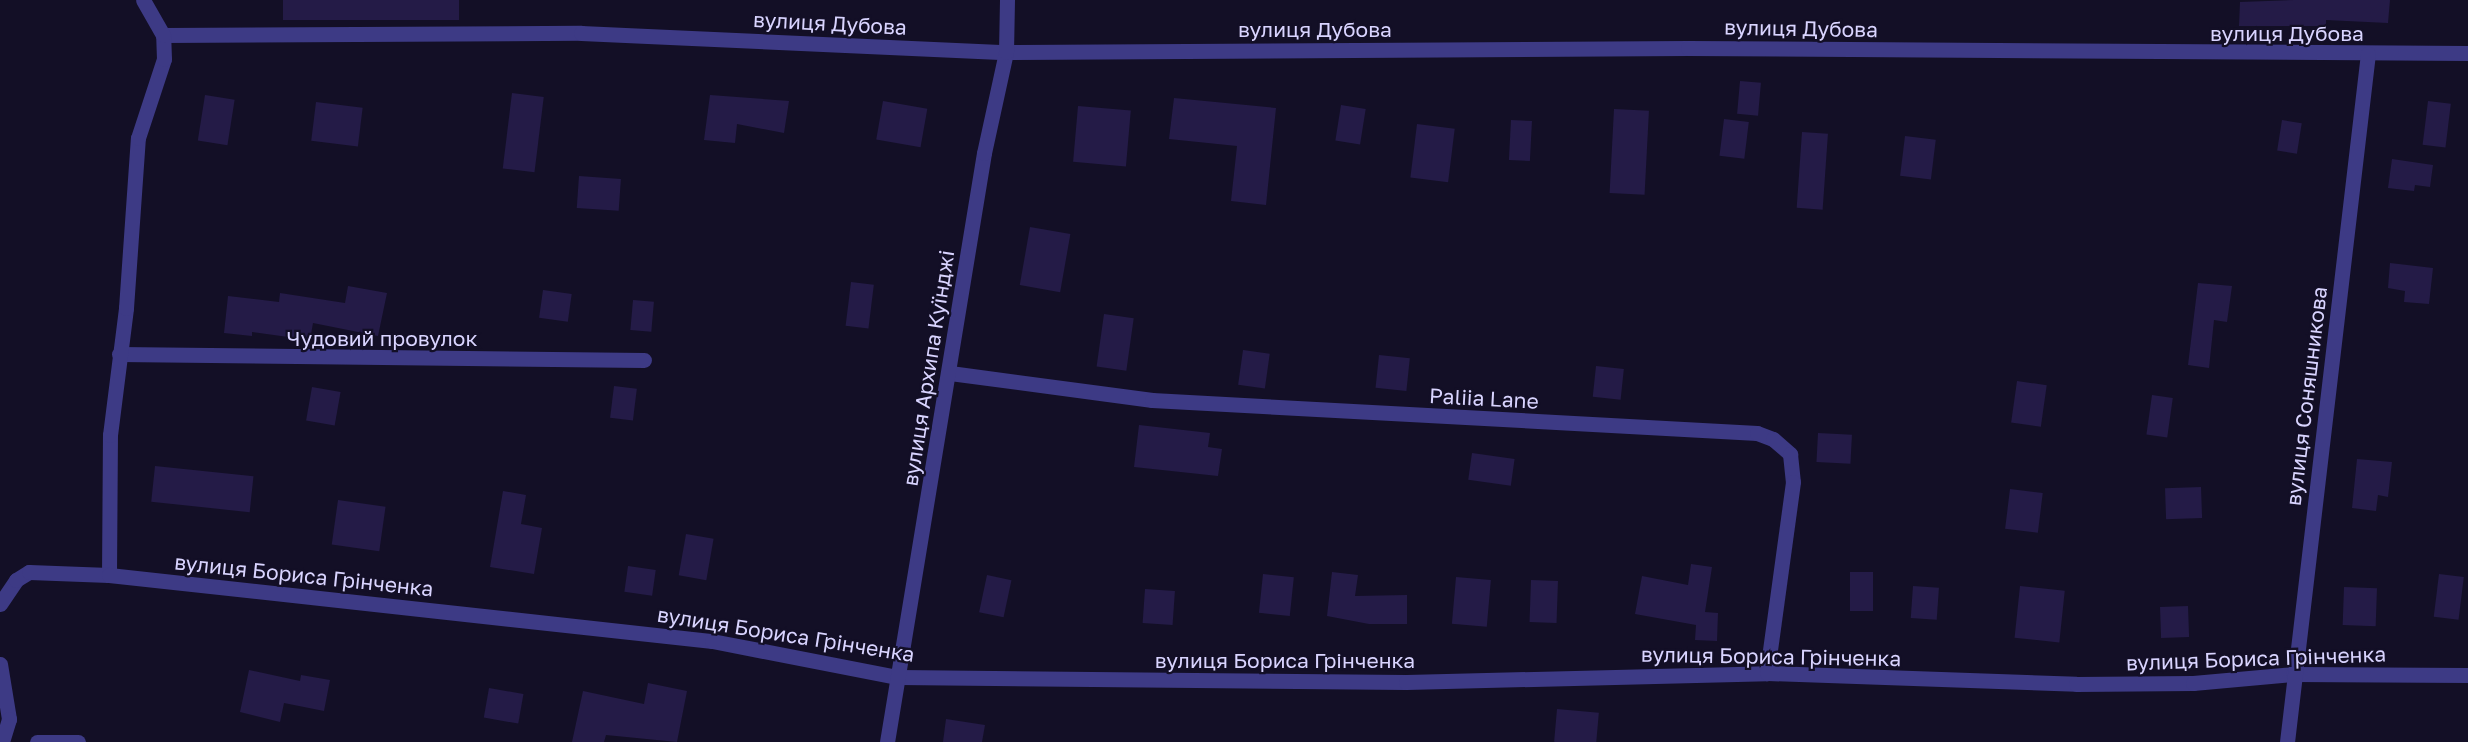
<!DOCTYPE html>
<meta charset="utf-8">
<style>
body{margin:0}
#map{position:relative;width:2468px;height:742px;overflow:hidden;background:#130f26;font-family:"Golos Text",sans-serif}
div>[style]{position:absolute}
.building>*{inset:0;background:#241b47;transform-origin:0 0}
.minor>*{height:15px;margin:-7.5px;padding:0 7.5px;transform-origin:7.5px;border-radius:7.5px;background:#3d3a85}
span{translate:-50% -50%;white-space:nowrap;text-align:center;line-height:1.15;-webkit-text-stroke:4.5px #130f26;paint-order:stroke}
.street-label{font-size:21px;color:#d9d4ff}
</style>
<div id="map">
<div class="building">
<div style="left:283px;top:0;width:176px;height:20px"></div>
<div style="clip-path:polygon(2294px 0,2390px 0,2388px 23px,2326px 20px,2326px 26px,2239px 26px,2240px 2px)"></div>
<div style="left:1740px;top:81px;width:21px;height:33px;rotate:5deg"></div>
<div style="left:512px;top:93px;width:32px;height:76px;rotate:7deg"></div>
<div style="left:205px;top:95px;width:30px;height:46px;rotate:9deg"></div>
<div style="clip-path:polygon(710px 95px,789px 101px,784px 133px,737px 124px,735px 143px,704px 140px)"></div>
<div style="clip-path:polygon(1174px 98px,1276px 108px,1266px 205px,1231px 201px,1237px 146px,1169px 139px)"></div>
<div style="left:883px;top:101px;width:45px;height:39px;rotate:10deg"></div>
<div style="left:2428px;top:101px;width:23px;height:44px;rotate:7deg"></div>
<div style="left:316px;top:102px;width:47px;height:39px;rotate:7deg"></div>
<div style="left:1341px;top:105px;width:25px;height:36px;rotate:9deg"></div>
<div style="left:1078px;top:106px;width:53px;height:56px;rotate:5deg"></div>
<div style="left:1614px;top:109px;width:35px;height:84px;rotate:3deg"></div>
<div style="left:1724px;top:119px;width:25px;height:37px;rotate:7deg"></div>
<div style="left:1511px;top:120px;width:21px;height:40px;rotate:3deg"></div>
<div style="left:2282px;top:120px;width:20px;height:31px;rotate:9deg"></div>
<div style="left:1417px;top:124px;width:38px;height:54px;rotate:7deg"></div>
<div style="left:1802px;top:132px;width:26px;height:76px;rotate:4deg"></div>
<div style="left:1905px;top:136px;width:31px;height:40px;rotate:7deg"></div>
<div style="clip-path:polygon(2392px 159px,2433px 165px,2430px 187px,2415px 185px,2414px 191px,2388px 188px)"></div>
<div style="left:579px;top:176px;width:42px;height:32px;rotate:4deg"></div>
<div style="left:1030px;top:227px;width:41px;height:59px;rotate:10deg"></div>
<div style="clip-path:polygon(2390px 263px,2433px 268px,2429px 304px,2404px 302px,2405px 291px,2388px 288px)"></div>
<div style="left:851px;top:282px;width:23px;height:44px;rotate:7deg"></div>
<div style="clip-path:polygon(2198px 283px,2232px 286px,2227px 322px,2214px 320px,2209px 368px,2188px 365px)"></div>
<div style="clip-path:polygon(348px 286px,387px 293px,378px 336px,313px 323px,310px 340px,252px 332px,252px 336px,224px 333px,228px 296px,279px 302px,280px 293px,345px 303px)"></div>
<div style="left:543px;top:290px;width:29px;height:28px;rotate:8deg"></div>
<div style="left:633px;top:300px;width:21px;height:30px;rotate:5deg"></div>
<div style="left:1104px;top:314px;width:30px;height:53px;rotate:8deg"></div>
<div style="left:1243px;top:350px;width:27px;height:35px;rotate:8deg"></div>
<div style="left:1379px;top:355px;width:31px;height:33px;rotate:6deg"></div>
<div style="left:1596px;top:366px;width:28px;height:31px;rotate:6deg"></div>
<div style="left:2017px;top:381px;width:30px;height:42px;rotate:8deg"></div>
<div style="left:614px;top:386px;width:23px;height:32px;rotate:7deg"></div>
<div style="left:312px;top:387px;width:29px;height:34px;rotate:10deg"></div>
<div style="left:2152px;top:395px;width:21px;height:40px;rotate:8deg"></div>
<div style="clip-path:polygon(1139px 425px,1210px 433px,1208px 447px,1222px 449px,1218px 476px,1134px 467px)"></div>
<div style="left:1818px;top:433px;width:34px;height:29px;rotate:3deg"></div>
<div style="left:1472px;top:453px;width:43px;height:27px;rotate:8deg"></div>
<div style="clip-path:polygon(2357px 459px,2392px 462px,2388px 497px,2378px 495px,2376px 511px,2352px 508px)"></div>
<div style="left:155px;top:466px;width:99px;height:36px;rotate:6deg"></div>
<div style="left:2201px;top:487px;width:31px;height:36px;rotate:88deg"></div>
<div style="left:2010px;top:489px;width:33px;height:40px;rotate:7deg"></div>
<div style="clip-path:polygon(503px 491px,526px 495px,521px 524px,542px 528px,534px 574px,490px 567px)"></div>
<div style="left:338px;top:500px;width:48px;height:45px;rotate:8deg"></div>
<div style="left:686px;top:534px;width:28px;height:42px;rotate:10deg"></div>
<div style="clip-path:polygon(1691px 564px,1712px 567px,1705px 612px,1718px 613px,1717px 641px,1695px 640px,1696px 625px,1635px 614px,1642px 576px,1688px 585px)"></div>
<div style="left:628px;top:566px;width:28px;height:26px;rotate:8deg"></div>
<div style="clip-path:polygon(1332px 572px,1358px 575px,1355px 596px,1407px 595px,1407px 624px,1369px 624px,1327px 616px)"></div>
<div style="left:1850px;top:572px;width:23px;height:39px"></div>
<div style="left:1263px;top:574px;width:31px;height:39px;rotate:6deg"></div>
<div style="left:2439px;top:574px;width:25px;height:43px;rotate:7deg"></div>
<div style="left:987px;top:575px;width:25px;height:38px;rotate:12deg"></div>
<div style="left:1456px;top:577px;width:35px;height:47px;rotate:5deg"></div>
<div style="left:1531px;top:580px;width:27px;height:42px;rotate:2deg"></div>
<div style="left:1913px;top:586px;width:26px;height:32px;rotate:4deg"></div>
<div style="left:2020px;top:586px;width:45px;height:52px;rotate:6deg"></div>
<div style="left:2344px;top:587px;width:33px;height:38px;rotate:2deg"></div>
<div style="left:1145px;top:589px;width:30px;height:34px;rotate:4deg"></div>
<div style="left:2188px;top:606px;width:31px;height:28px;rotate:88deg"></div>
<div style="clip-path:polygon(249px 670px,300px 681px,301px 675px,330px 680px,324px 711px,284px 703px,280px 722px,240px 712px)"></div>
<div style="clip-path:polygon(648px 683px,687px 691px,677px 742px,606px 735px,604px 742px,572px 742px,583px 691px,644px 704px)"></div>
<div style="left:489px;top:688px;width:35px;height:30px;rotate:10deg"></div>
<div style="left:1557px;top:709px;width:42px;height:33px;rotate:5deg"></div>
<div style="clip-path:polygon(946px 719px,985px 725px,982px 742px,943px 742px)"></div>
</div>
<div class="minor">
<div style="left:163px;top:35px;width:418px;rotate:-0.3deg"></div>
<div style="left:581px;top:33px;width:425px;rotate:2.6deg"></div>
<div style="left:1006px;top:52px;width:682px;rotate:-0.34deg"></div>
<div style="left:1688px;top:48px;width:780px;rotate:0.37deg"></div>
<div style="left:119px;top:354px;width:525px;rotate:0.65deg"></div>
<div style="left:950px;top:373px;width:204px;rotate:7.6deg"></div>
<div style="left:1152px;top:400px;width:606px;rotate:3.12deg"></div>
<div style="left:1757px;top:433px;width:17px;rotate:21deg"></div>
<div style="left:1773px;top:439px;width:23px;rotate:41deg"></div>
<div style="left:1790px;top:454px;width:28px;rotate:84deg"></div>
<div style="left:1793px;top:482px;width:193px;rotate:97.8deg"></div>
<div style="left:109px;top:575px;width:140px;rotate:-89.6deg"></div>
<div style="left:110px;top:435px;width:128px;rotate:-82.8deg"></div>
<div style="left:126px;top:308px;width:170px;rotate:-86deg"></div>
<div style="left:138px;top:138px;width:83px;rotate:-71.8deg"></div>
<div style="left:164px;top:59px;width:24px;rotate:-92deg"></div>
<div style="left:163px;top:35px;width:40px;rotate:-119.7deg"></div>
<div style="left:0;top:604px;width:29px;rotate:-56deg"></div>
<div style="left:16px;top:580px;width:15px;rotate:-32deg"></div>
<div style="left:29px;top:572px;width:80px;rotate:2.1deg"></div>
<div style="left:109px;top:575px;width:607px;rotate:6.25deg"></div>
<div style="left:712px;top:641px;width:189px;rotate:11deg"></div>
<div style="left:898px;top:677px;width:508px;rotate:0.56deg"></div>
<div style="left:1406px;top:682px;width:361px;rotate:-1.4deg"></div>
<div style="left:1767px;top:673px;width:309px;rotate:2deg"></div>
<div style="left:2076px;top:684px;width:117px;rotate:-0.5deg"></div>
<div style="left:2193px;top:683px;width:100px;rotate:-5.1deg"></div>
<div style="left:2293px;top:674px;width:175px;rotate:0.3deg"></div>
<div style="left:0;top:664px;width:56px;rotate:80.7deg"></div>
<div style="left:9px;top:719px;width:24px;rotate:107deg"></div>
<div style="left:37px;top:742px;width:41px"></div>
<div style="left:887px;top:742px;width:597px;rotate:-80.65deg"></div>
<div style="left:984px;top:153px;width:103px;rotate:-77.7deg"></div>
<div style="left:1006px;top:52px;width:52px;rotate:-88.9deg"></div>
<div style="left:2287px;top:742px;width:693px;rotate:-83.29deg"></div>
</div>
<div class="street-label">
<span style="left:830px;top:23px;rotate:3deg">вулиця Дубова</span>
<span style="left:1801px;top:28px;rotate:1deg">вулиця Дубова</span>
<span style="left:1315px;top:29px">вулиця Дубова</span>
<span style="left:2287px;top:33px">вулиця Дубова</span>
<span style="left:382px;top:338px">Чудовий провулок</span>
<span style="left:928px;top:368px;rotate:-81deg">вулиця Архипа Куїнджі</span>
<span style="left:2306px;top:396px;rotate:-83deg">вулиця Соняшникова</span>
<span style="left:1484px;top:398px;rotate:3deg">Paliia Lane</span>
<span style="left:304px;top:575px;rotate:6deg">вулиця Бориса Грінченка</span>
<span style="left:786px;top:634px;rotate:9deg">вулиця Бориса Грінченка</span>
<span style="left:1771px;top:656px;rotate:1deg">вулиця Бориса Грінченка</span>
<span style="left:2256px;top:658px;rotate:-2deg">вулиця Бориса Грінченка</span>
<span style="left:1285px;top:660px">вулиця Бориса Грінченка</span>
</div>
</div>
